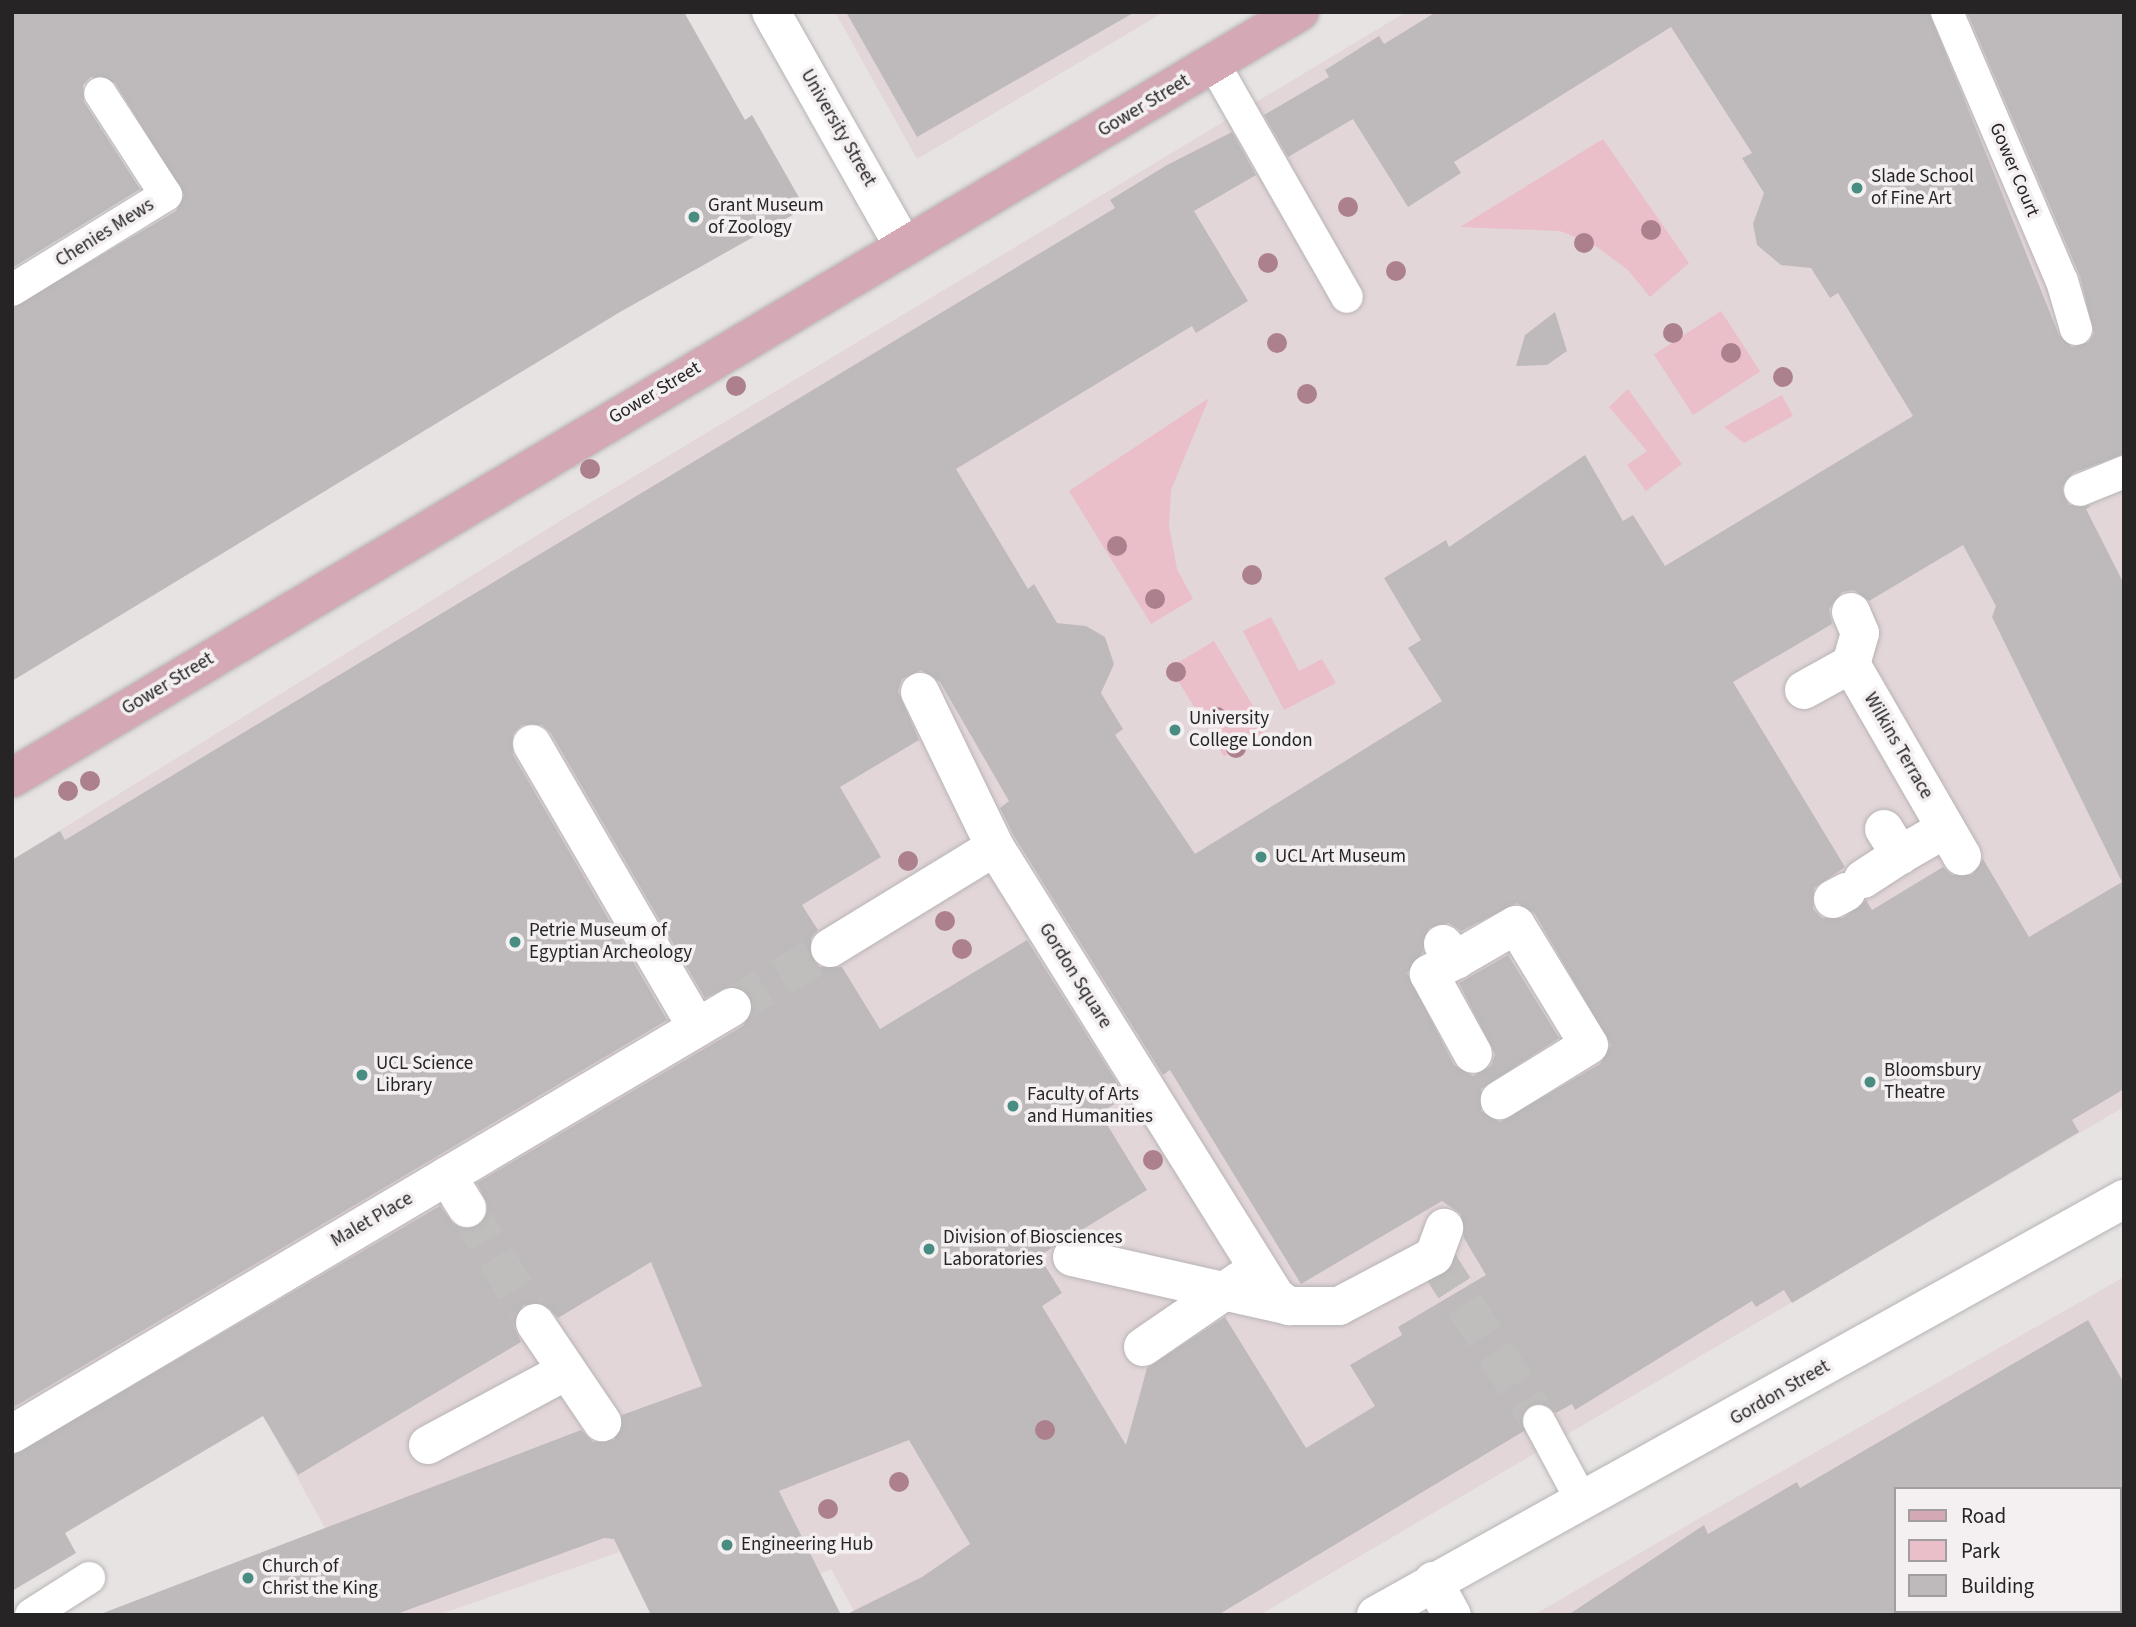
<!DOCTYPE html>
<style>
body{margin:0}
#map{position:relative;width:2136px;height:1627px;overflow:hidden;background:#e7e3e3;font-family:"Source Sans 3",sans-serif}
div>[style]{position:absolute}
.built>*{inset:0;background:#e3d6d9}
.green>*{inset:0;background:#eabfc9;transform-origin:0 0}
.building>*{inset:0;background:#bebabb}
.street-tunnel>*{height:38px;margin-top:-19px;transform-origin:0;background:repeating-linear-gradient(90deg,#c0bdbd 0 38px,transparent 0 57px)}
.roads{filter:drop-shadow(0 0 2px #b8b4b5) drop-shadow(0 0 2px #b8b4b5)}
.lane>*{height:32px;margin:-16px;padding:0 16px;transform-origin:16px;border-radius:16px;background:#fff}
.street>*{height:38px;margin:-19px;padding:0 19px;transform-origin:19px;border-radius:19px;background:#fff}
.primary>*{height:38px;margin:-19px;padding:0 19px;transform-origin:19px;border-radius:19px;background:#d4a8b5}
.trees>*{width:20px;height:20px;margin:-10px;border-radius:50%;background:#ad808e}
.dots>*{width:19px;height:19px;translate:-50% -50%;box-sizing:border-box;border:4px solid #f4f0f1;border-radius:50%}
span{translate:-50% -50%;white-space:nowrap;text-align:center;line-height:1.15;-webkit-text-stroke:7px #f4f0f1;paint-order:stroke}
.street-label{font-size:19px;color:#262425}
.poi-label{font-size:19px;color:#262425}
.left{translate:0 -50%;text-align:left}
.frame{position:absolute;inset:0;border:14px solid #262425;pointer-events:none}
.legend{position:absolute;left:1894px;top:1487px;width:228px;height:126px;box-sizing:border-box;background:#f4f0f1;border:2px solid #a29e9f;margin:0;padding:9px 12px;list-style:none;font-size:21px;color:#262425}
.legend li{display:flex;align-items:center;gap:14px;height:35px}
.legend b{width:35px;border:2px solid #a29e9f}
</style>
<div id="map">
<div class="built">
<div style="clip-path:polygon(835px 12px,1164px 12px,917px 159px)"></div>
<div style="clip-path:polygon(1406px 12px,2124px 12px,2124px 1107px,1260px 1615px,856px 1615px,831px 1569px,782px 1591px,651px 1615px,620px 1552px,438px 1615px,373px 1615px,263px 1416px,65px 1533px,12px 1591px,12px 860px,560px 521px)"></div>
<div style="clip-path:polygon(evenodd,2124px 1277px,2124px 1615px,1534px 1615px,1703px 1516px,2124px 1277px,1896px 1489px,2120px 1489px,2120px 1611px,1896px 1611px,1896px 1489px)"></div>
</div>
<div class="green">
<div style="clip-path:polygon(1603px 139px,1689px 263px,1650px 297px,1628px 270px,1593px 244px,1560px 231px,1460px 227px)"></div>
<div style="left:1721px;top:311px;width:72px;height:80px;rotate:57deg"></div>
<div style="clip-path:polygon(1628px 389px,1682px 464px,1646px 491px,1627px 465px,1647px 451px,1609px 407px)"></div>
<div style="clip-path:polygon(1782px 395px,1793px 416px,1744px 443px,1724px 427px)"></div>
<div style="clip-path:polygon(1209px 398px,1171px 490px,1169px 526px,1177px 569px,1193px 599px,1151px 624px,1069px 491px)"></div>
<div style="clip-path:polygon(1271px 617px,1299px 671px,1322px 659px,1336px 683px,1284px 710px,1243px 631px)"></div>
<div style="left:1214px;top:641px;width:104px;height:51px;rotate:59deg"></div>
</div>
<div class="building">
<div style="clip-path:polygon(12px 12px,684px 12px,745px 120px,752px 115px,805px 208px,620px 312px,12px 681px,12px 308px,176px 211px,184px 195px,115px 83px,91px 77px,83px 85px,84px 102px,140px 189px,12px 268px)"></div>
<div style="clip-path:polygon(846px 12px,1135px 12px,917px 137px)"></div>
<div style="clip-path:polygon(evenodd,1436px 12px,1929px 12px,2059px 335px,2072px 347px,2089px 342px,2094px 333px,2080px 276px,1967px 12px,2124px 12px,2124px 454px,2073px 473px,2062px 488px,2069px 505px,2091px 506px,2086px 509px,2124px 584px,2124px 1089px,2072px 1120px,2079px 1132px,1792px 1303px,1784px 1290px,1756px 1307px,1752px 1301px,1575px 1410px,1572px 1404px,1556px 1413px,1548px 1405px,1530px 1405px,1521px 1420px,1524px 1431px,1218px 1615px,845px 1615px,922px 1577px,970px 1544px,909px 1440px,779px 1491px,841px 1615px,651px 1615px,614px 1539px,604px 1538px,394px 1615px,98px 1615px,581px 1430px,593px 1442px,614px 1440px,622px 1415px,702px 1386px,651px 1262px,558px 1318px,544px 1303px,523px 1305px,513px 1324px,521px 1342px,298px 1475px,263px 1416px,65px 1533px,76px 1553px,12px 1591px,12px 1456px,440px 1206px,456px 1227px,478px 1227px,489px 1208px,477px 1183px,743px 1026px,754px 1007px,750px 995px,732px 985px,705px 998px,551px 733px,542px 725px,522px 725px,513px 734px,513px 755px,667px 1020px,12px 1408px,12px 860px,60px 831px,65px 840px,1115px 208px,1110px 200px,1167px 165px,1232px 132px,1256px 175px,1194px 211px,1248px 301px,1196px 333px,1192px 326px,956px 469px,1028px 589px,1034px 584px,1057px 623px,1086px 626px,1105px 637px,1114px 664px,1101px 693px,1123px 729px,1115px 735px,1195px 854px,1442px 701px,1408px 648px,1421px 640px,1384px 578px,1446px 540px,1449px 547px,1585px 455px,1623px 521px,1633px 515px,1665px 566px,1913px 416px,1838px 293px,1830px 298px,1811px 268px,1781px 265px,1757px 245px,1753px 224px,1764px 193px,1742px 158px,1752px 153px,1671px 27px,1454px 162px,1461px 173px,1408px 207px,1353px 119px,1288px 157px,1264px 115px,1329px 77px,1325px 70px,1379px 36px,1384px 44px,1436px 12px,1963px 545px,1996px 606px,1992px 617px,2122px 882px,2029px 937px,1983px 859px,1972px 875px,1952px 875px,1943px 867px,1872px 910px,1866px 900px,1843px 918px,1822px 918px,1813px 909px,1814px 888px,1845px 867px,1733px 682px,1832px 624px,1829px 609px,1842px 592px,1854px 590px,1869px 601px,1963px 545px,1436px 12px,921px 670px,940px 682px,1009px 801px,1000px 808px,1014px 836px,1163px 1075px,1170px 1070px,1301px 1284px,1442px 1201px,1461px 1214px,1464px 1238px,1486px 1275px,1398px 1327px,1402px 1335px,1350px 1365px,1375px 1406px,1306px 1448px,1225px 1317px,1147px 1368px,1126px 1445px,1042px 1306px,1062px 1293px,1039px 1256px,1147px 1190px,1100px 1113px,1126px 1097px,1027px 940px,880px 1029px,842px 967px,820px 967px,811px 959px,811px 938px,818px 930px,802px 905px,881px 857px,840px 787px,919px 740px,898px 691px,902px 679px,921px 670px,1436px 12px,1517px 903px,1535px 914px,1611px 1045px,1600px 1064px,1500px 1122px,1481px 1111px,1481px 1089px,1559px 1038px,1508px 955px,1459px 983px,1495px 1054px,1491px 1066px,1473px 1076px,1454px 1065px,1407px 973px,1423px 952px,1429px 928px,1449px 923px,1461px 931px,1517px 903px)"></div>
<div style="clip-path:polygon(1555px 312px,1567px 351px,1547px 365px,1516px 366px,1525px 335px)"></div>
<div style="clip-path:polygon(2088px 1320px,2124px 1383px,2124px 1489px,1896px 1489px,1896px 1615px,1568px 1615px,1704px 1525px,1708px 1534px,1797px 1482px,1800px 1488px)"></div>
</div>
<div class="street-tunnel">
<div style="left:732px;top:1007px;width:114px;rotate:-31deg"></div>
<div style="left:467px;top:1208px;width:134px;rotate:59.4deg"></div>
<div style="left:1434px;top:1256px;width:196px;rotate:57.5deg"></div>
</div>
<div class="roads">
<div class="lane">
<div style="left:1947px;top:12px;width:293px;rotate:66.9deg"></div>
<div style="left:2062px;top:281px;width:50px;rotate:73.7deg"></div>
<div style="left:1214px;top:64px;width:268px;rotate:60.3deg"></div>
<div style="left:12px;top:290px;width:181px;rotate:-31.7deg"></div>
<div style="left:166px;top:195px;width:121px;rotate:-122.9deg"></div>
<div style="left:2080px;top:490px;width:48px;rotate:-22.2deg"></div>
<div style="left:1539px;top:1421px;width:86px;rotate:61.7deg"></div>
<div style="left:31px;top:1615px;width:69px;rotate:-32.5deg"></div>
</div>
<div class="street">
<div style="left:771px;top:12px;width:268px;rotate:60.5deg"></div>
<div style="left:1851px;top:612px;width:23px;rotate:67deg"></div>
<div style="left:1860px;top:633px;width:32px;rotate:106deg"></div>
<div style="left:1851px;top:664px;width:222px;rotate:60deg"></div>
<div style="left:1804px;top:690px;width:54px;rotate:-29deg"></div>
<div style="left:920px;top:692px;width:172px;rotate:64.2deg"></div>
<div style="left:532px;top:744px;width:328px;rotate:59.8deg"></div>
<div style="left:1884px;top:829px;width:31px;rotate:58deg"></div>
<div style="left:1900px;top:855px;width:52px;rotate:-30deg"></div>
<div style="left:1863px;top:879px;width:44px;rotate:-33deg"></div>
<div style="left:1833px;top:899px;width:15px;rotate:-28deg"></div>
<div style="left:1443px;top:944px;width:21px;rotate:47deg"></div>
<div style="left:1457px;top:959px;width:68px;rotate:-30deg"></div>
<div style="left:1516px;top:925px;width:140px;rotate:58.7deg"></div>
<div style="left:1589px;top:1045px;width:105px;rotate:148.3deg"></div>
<div style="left:830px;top:948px;width:193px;rotate:-31.5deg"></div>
<div style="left:995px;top:847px;width:531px;rotate:58.02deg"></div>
<div style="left:1276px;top:1297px;width:16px;rotate:35deg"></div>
<div style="left:1289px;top:1306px;width:50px"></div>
<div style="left:1339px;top:1306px;width:107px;rotate:-27.8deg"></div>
<div style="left:1434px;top:1256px;width:30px;rotate:-70deg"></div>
<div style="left:1457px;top:959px;width:32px;rotate:152deg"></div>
<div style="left:1429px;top:974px;width:91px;rotate:61.2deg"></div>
<div style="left:447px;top:1176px;width:38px;rotate:58deg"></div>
<div style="left:1072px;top:1257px;width:222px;rotate:12.7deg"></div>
<div style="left:535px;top:1323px;width:120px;rotate:55.9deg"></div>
<div style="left:1143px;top:1347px;width:119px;rotate:-34.4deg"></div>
<div style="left:12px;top:1434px;width:837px;rotate:-30.67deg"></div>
<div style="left:428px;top:1445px;width:154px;rotate:-28.2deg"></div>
<div style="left:1433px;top:1581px;width:39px;rotate:61deg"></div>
<div style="left:1376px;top:1615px;width:856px;rotate:-29.08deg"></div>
</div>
<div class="primary">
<div style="left:12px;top:778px;width:1498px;rotate:-30.76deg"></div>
</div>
</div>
<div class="trees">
<div style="left:1348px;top:207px"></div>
<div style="left:1651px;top:230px"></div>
<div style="left:1584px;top:243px"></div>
<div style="left:1268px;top:263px"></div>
<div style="left:1396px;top:271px"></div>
<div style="left:1673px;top:333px"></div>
<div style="left:1277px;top:343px"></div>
<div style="left:1731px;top:353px"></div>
<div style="left:1783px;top:377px"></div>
<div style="left:736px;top:386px"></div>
<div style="left:1307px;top:394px"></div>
<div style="left:590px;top:469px"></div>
<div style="left:1117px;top:546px"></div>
<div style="left:1252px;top:575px"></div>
<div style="left:1155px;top:599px"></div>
<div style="left:1176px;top:672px"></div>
<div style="left:1217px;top:717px"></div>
<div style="left:1236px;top:748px"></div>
<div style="left:90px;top:781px"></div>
<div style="left:68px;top:791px"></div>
<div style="left:908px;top:861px"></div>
<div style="left:945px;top:921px"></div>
<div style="left:962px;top:949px"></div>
<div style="left:1153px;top:1160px"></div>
<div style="left:1045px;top:1430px"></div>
<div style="left:899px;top:1482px"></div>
<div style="left:828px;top:1509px"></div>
</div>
<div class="dots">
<div style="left:1857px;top:188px;background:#498d82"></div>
<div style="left:694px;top:217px;background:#498d82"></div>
<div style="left:1175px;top:730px;background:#498d82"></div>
<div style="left:1261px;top:857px;background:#498d82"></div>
<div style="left:515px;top:942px;background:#498d82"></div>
<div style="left:362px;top:1075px;background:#498d82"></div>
<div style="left:1870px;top:1082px;background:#498d82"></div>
<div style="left:1013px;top:1106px;background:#498d82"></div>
<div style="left:929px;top:1249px;background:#498d82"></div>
<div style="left:727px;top:1545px;background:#498d82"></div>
<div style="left:248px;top:1578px;background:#498d82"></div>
</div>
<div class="street-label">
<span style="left:1144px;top:106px;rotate:-31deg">Gower Street</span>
<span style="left:838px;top:128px;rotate:60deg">University Street</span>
<span style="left:2014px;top:170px;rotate:67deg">Gower Court</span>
<span style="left:105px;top:233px;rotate:-32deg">Chenies Mews</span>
<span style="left:655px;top:393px;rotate:-31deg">Gower Street</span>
<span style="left:168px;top:684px;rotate:-31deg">Gower Street</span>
<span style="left:1898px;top:746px;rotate:60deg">Wilkins Terrace</span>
<span style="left:1075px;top:976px;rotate:58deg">Gordon Square</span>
<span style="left:372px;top:1220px;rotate:-30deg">Malet Place</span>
<span style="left:1780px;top:1393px;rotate:-30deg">Gordon Street</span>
</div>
<div class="poi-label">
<span class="left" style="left:1871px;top:188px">Slade School<br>of Fine Art</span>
<span class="left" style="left:708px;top:217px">Grant Museum<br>of Zoology</span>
<span class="left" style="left:1189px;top:730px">University<br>College London</span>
<span class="left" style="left:1275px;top:857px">UCL Art Museum</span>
<span class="left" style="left:529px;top:942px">Petrie Museum of<br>Egyptian Archeology</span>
<span class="left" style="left:376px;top:1075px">UCL Science<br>Library</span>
<span class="left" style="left:1884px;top:1082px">Bloomsbury<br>Theatre</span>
<span class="left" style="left:1027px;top:1106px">Faculty of Arts<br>and Humanities</span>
<span class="left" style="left:943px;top:1249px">Division of Biosciences<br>Laboratories</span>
<span class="left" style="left:741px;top:1545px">Engineering Hub</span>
<span class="left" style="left:262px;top:1578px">Church of<br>Christ the King</span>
</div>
<div class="frame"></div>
<ul class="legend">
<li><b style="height:9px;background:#d4a8b5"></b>Road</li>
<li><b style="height:19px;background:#eabfc9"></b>Park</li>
<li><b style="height:19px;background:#bebabb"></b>Building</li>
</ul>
</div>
